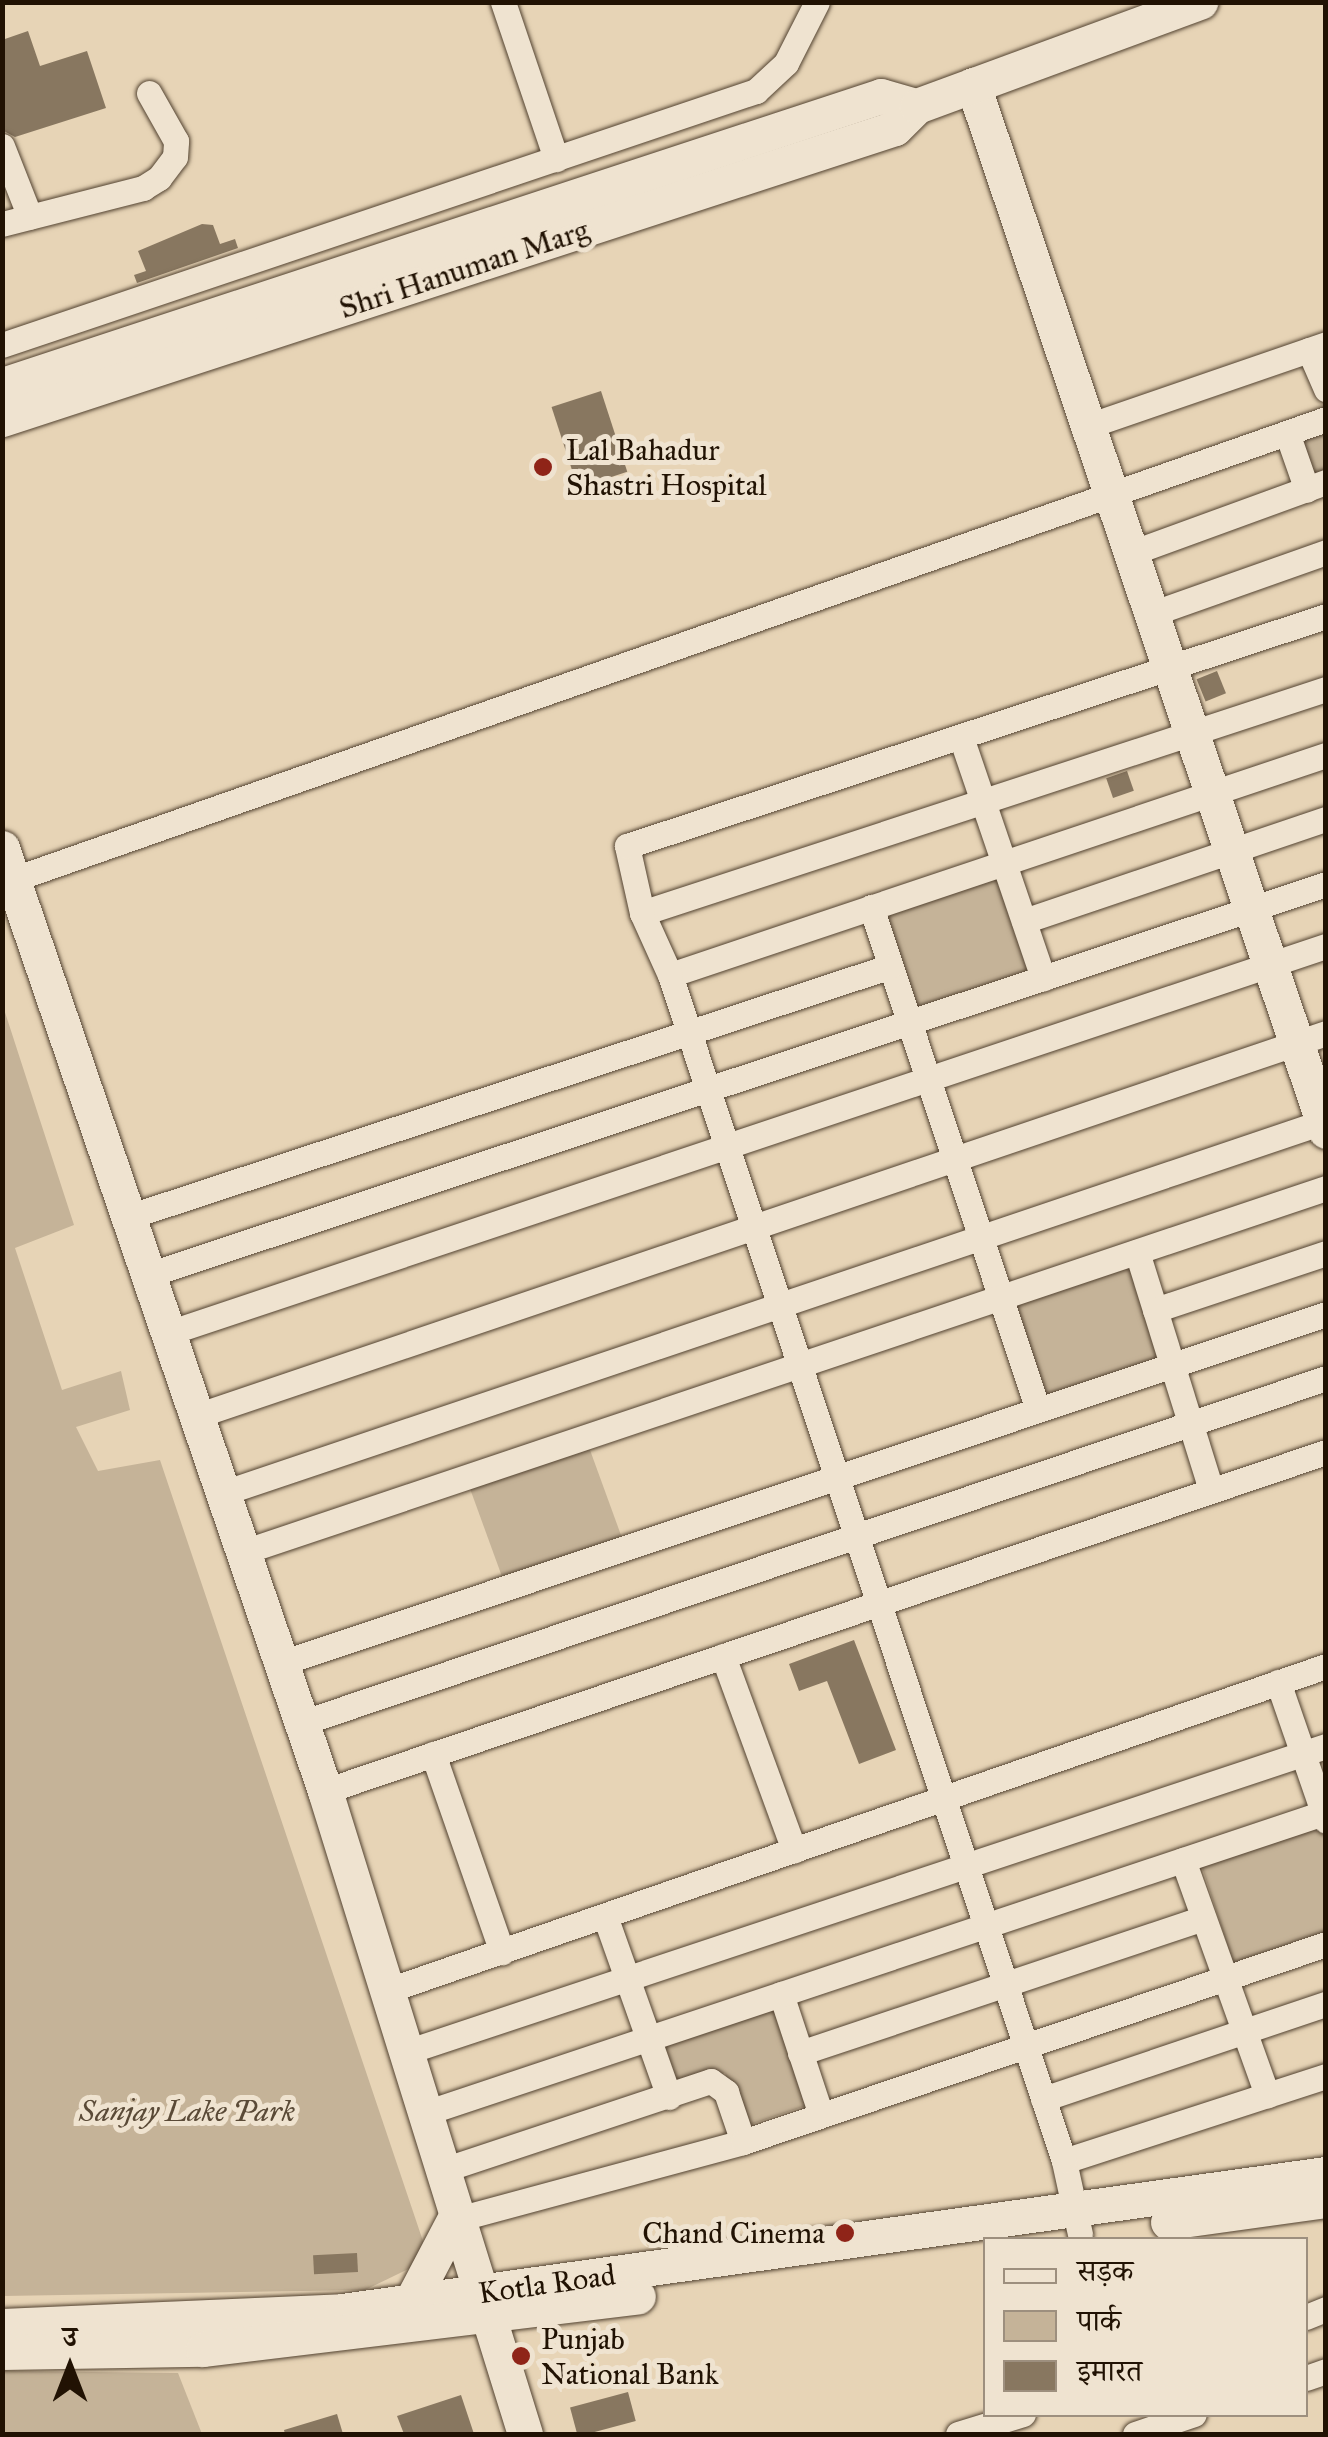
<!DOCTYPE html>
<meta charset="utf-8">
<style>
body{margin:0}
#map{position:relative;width:1328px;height:2437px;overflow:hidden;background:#e7d4b6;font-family:"IM FELL Great Primer","Noto Serif Devanagari",serif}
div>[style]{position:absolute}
.green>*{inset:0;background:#c5b398;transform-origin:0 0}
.building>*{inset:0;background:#887760;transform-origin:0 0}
.roads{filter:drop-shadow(0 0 2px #524230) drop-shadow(0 0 2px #524230)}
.street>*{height:25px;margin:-12.5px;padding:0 12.5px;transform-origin:12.5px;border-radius:12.5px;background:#efe3d0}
.secondary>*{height:35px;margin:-17.5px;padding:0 17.5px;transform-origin:17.5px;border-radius:17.5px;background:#efe3d0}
.dots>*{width:28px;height:28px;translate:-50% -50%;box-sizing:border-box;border:5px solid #efe3d0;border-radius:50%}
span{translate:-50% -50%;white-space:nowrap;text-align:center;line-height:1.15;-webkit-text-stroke:10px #efe3d0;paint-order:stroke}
.street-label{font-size:30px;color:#211203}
.poi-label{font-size:30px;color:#211203}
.left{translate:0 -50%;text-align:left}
.right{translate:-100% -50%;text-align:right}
.park-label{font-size:30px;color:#5a4a37;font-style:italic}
.frame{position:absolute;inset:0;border:5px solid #211203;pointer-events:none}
.legend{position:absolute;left:983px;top:2237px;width:325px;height:180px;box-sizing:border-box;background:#efe3d0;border:2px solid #9d8f7e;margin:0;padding:12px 18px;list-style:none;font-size:30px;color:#211203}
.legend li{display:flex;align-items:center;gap:20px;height:50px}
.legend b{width:50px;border:2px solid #9d8f7e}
.north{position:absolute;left:20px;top:2317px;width:100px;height:100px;-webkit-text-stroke:8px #efe3d0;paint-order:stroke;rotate:0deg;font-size:28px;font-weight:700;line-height:40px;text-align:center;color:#211203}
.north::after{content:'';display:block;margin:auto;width:35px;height:45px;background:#211203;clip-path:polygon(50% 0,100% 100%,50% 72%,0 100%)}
</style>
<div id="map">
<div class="green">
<div style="clip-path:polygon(1325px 427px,1325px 482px,1316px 485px,1298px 437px)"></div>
<div style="left:998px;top:868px;width:113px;height:126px;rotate:71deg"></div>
<div style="clip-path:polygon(2px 1003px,74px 1225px,15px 1248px,62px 1390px,121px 1371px,130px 1410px,76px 1427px,98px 1471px,160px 1460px,429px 2259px,365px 2290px,3px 2296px)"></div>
<div style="left:1131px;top:1259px;width:106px;height:127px;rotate:72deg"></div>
<div style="left:586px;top:1439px;width:113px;height:126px;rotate:70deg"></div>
<div style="clip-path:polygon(1319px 1821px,1326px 1838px,1325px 1938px,1235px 1968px,1200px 1861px)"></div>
<div style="clip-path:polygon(778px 2002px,811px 2104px,743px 2127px,725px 2073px,673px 2090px,657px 2043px)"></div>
<div style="clip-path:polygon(3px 2371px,178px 2373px,202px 2434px,3px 2434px)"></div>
</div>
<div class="building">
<div style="clip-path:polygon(28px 31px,40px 66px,87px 51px,106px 108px,15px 137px,2px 130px,2px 40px)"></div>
<div style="clip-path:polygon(202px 224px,213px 225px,220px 244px,235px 239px,238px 248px,137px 283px,134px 275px,146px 271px,138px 251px)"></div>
<div style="left:601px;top:391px;width:85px;height:52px;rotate:72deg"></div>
<div style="left:1217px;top:671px;width:24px;height:22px;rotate:68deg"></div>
<div style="left:1127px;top:771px;width:21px;height:22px;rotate:71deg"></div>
<div style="clip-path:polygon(854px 1640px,896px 1750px,859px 1764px,827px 1681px,799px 1691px,789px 1664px)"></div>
<div style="left:357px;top:2253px;width:19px;height:44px;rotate:87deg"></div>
<div style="left:628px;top:2392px;width:30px;height:60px;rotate:75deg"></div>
<div style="clip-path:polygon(461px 2395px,474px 2434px,404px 2434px,397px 2416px)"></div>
<div style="clip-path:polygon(337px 2414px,343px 2434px,285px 2434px,284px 2430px)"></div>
</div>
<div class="roads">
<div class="street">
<div style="left:503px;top:2px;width:166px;rotate:71.3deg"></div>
<div style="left:2px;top:146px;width:76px;rotate:68.5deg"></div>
<div style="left:2px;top:224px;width:146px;rotate:-14.3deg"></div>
<div style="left:143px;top:188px;width:19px;rotate:-32deg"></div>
<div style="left:159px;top:178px;width:26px;rotate:-53deg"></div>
<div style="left:175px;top:157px;width:16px;rotate:-86deg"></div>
<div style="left:176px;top:141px;width:55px;rotate:-119.4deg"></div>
<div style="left:2px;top:345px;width:796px;rotate:-18.62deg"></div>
<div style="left:756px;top:91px;width:41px;rotate:-43deg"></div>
<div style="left:786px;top:63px;width:68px;rotate:-63.1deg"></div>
<div style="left:1309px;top:350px;width:43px;rotate:66.4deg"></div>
<div style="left:1088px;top:426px;width:252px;rotate:-19deg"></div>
<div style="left:1287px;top:433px;width:60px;rotate:70.7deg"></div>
<div style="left:1131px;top:553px;width:208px;rotate:-20deg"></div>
<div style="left:1151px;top:614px;width:186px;rotate:-19.5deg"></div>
<div style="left:961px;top:737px;width:255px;rotate:71.2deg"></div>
<div style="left:17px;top:878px;width:1387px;rotate:-19.32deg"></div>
<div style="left:871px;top:907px;width:530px;rotate:71.63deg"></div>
<div style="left:642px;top:913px;width:720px;rotate:-18.13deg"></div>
<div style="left:1024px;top:921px;width:319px;rotate:-18.7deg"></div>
<div style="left:670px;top:975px;width:692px;rotate:-18.54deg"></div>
<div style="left:128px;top:1217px;width:803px;rotate:-18.21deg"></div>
<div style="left:1137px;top:1252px;width:249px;rotate:72.7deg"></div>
<div style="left:148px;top:1275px;width:1241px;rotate:-18.36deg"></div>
<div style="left:1155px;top:1310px;width:180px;rotate:-18.4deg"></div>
<div style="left:168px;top:1333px;width:1221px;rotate:-18.48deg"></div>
<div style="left:196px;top:1416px;width:1193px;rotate:-18.72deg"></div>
<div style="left:223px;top:1493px;width:1164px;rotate:-18.64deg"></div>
<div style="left:243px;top:1552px;width:1143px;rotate:-18.58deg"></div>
<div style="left:723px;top:1656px;width:207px;rotate:69.9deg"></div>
<div style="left:281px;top:1663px;width:1102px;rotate:-18.47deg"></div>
<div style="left:1278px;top:1682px;width:147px;rotate:70.9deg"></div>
<div style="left:301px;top:1723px;width:1082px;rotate:-18.6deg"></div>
<div style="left:433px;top:1754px;width:210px;rotate:70.8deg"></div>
<div style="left:325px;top:1791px;width:1057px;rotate:-18.71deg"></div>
<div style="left:1183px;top:1860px;width:250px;rotate:70.3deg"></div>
<div style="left:605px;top:1916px;width:192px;rotate:70.5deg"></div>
<div style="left:383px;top:1992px;width:998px;rotate:-19.07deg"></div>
<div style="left:781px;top:1994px;width:127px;rotate:71.7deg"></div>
<div style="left:403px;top:2053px;width:973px;rotate:-18.4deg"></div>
<div style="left:800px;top:2053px;width:425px;rotate:-18.5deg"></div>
<div style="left:1043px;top:2099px;width:299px;rotate:-18.6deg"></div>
<div style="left:422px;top:2114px;width:953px;rotate:-18.47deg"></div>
<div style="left:1064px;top:2161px;width:275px;rotate:-18deg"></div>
<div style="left:443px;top:2170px;width:282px;rotate:-18.4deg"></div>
<div style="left:711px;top:2081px;width:19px;rotate:36deg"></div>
<div style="left:726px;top:2092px;width:53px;rotate:71.2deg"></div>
<div style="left:454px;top:2220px;width:299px;rotate:-15.1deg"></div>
<div style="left:743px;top:2142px;width:616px;rotate:-18.76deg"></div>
<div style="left:1080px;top:2234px;width:75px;rotate:-102.4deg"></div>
<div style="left:1064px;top:2161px;width:1250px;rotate:-108.38deg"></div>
<div style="left:670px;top:975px;width:68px;rotate:-114.3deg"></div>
<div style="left:642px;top:913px;width:69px;rotate:-102.6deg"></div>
<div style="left:627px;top:846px;width:736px;rotate:-18.21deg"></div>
<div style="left:1306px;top:2317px;width:22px;rotate:-22deg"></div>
<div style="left:1306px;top:2378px;width:21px;rotate:-19deg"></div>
<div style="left:958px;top:2434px;width:68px;rotate:-17.1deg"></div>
<div style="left:1135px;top:2434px;width:62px;rotate:-18.7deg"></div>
</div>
<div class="secondary">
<div style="left:973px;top:85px;width:1104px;rotate:71.35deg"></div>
<div style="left:2px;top:385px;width:925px;rotate:-18.2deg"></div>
<div style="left:881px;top:96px;width:37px;rotate:16deg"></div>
<div style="left:2px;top:419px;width:939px;rotate:-18.05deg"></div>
<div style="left:895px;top:128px;width:31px;rotate:-45deg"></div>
<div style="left:917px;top:106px;width:302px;rotate:-20.2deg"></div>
<div style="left:2px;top:848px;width:997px;rotate:71.09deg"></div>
<div style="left:325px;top:1791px;width:673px;rotate:72.72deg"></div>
<div style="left:1168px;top:2222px;width:160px;rotate:-7.9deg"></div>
<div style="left:411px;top:2302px;width:93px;rotate:-62.3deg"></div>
<div style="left:2px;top:2326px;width:340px;rotate:-2.5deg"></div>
<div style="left:342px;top:2311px;width:993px;rotate:-7.93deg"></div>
<div style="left:2px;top:2352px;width:201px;rotate:-0.9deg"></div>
<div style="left:203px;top:2349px;width:438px;rotate:-6.9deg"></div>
</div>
</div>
<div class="dots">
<div style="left:543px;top:467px;background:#8f2418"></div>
<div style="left:845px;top:2233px;background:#8f2418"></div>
<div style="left:521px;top:2356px;background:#8f2418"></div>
</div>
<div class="street-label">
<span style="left:464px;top:269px;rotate:-18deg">Shri Hanuman Marg</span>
<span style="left:547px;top:2284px;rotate:-8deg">Kotla Road</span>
</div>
<div class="poi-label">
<span class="left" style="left:566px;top:467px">Lal Bahadur<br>Shastri Hospital</span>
<span class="right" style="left:825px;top:2233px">Chand Cinema</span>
<span class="left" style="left:541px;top:2356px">Punjab<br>National Bank</span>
</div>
<div class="park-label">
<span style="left:187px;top:2111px">Sanjay Lake Park</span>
</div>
<div class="frame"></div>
<ul class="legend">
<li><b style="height:12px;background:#efe3d0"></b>सड़क</li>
<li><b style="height:28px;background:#c5b398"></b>पार्क</li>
<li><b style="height:28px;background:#887760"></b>इमारत</li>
</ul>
<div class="north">उ</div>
</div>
